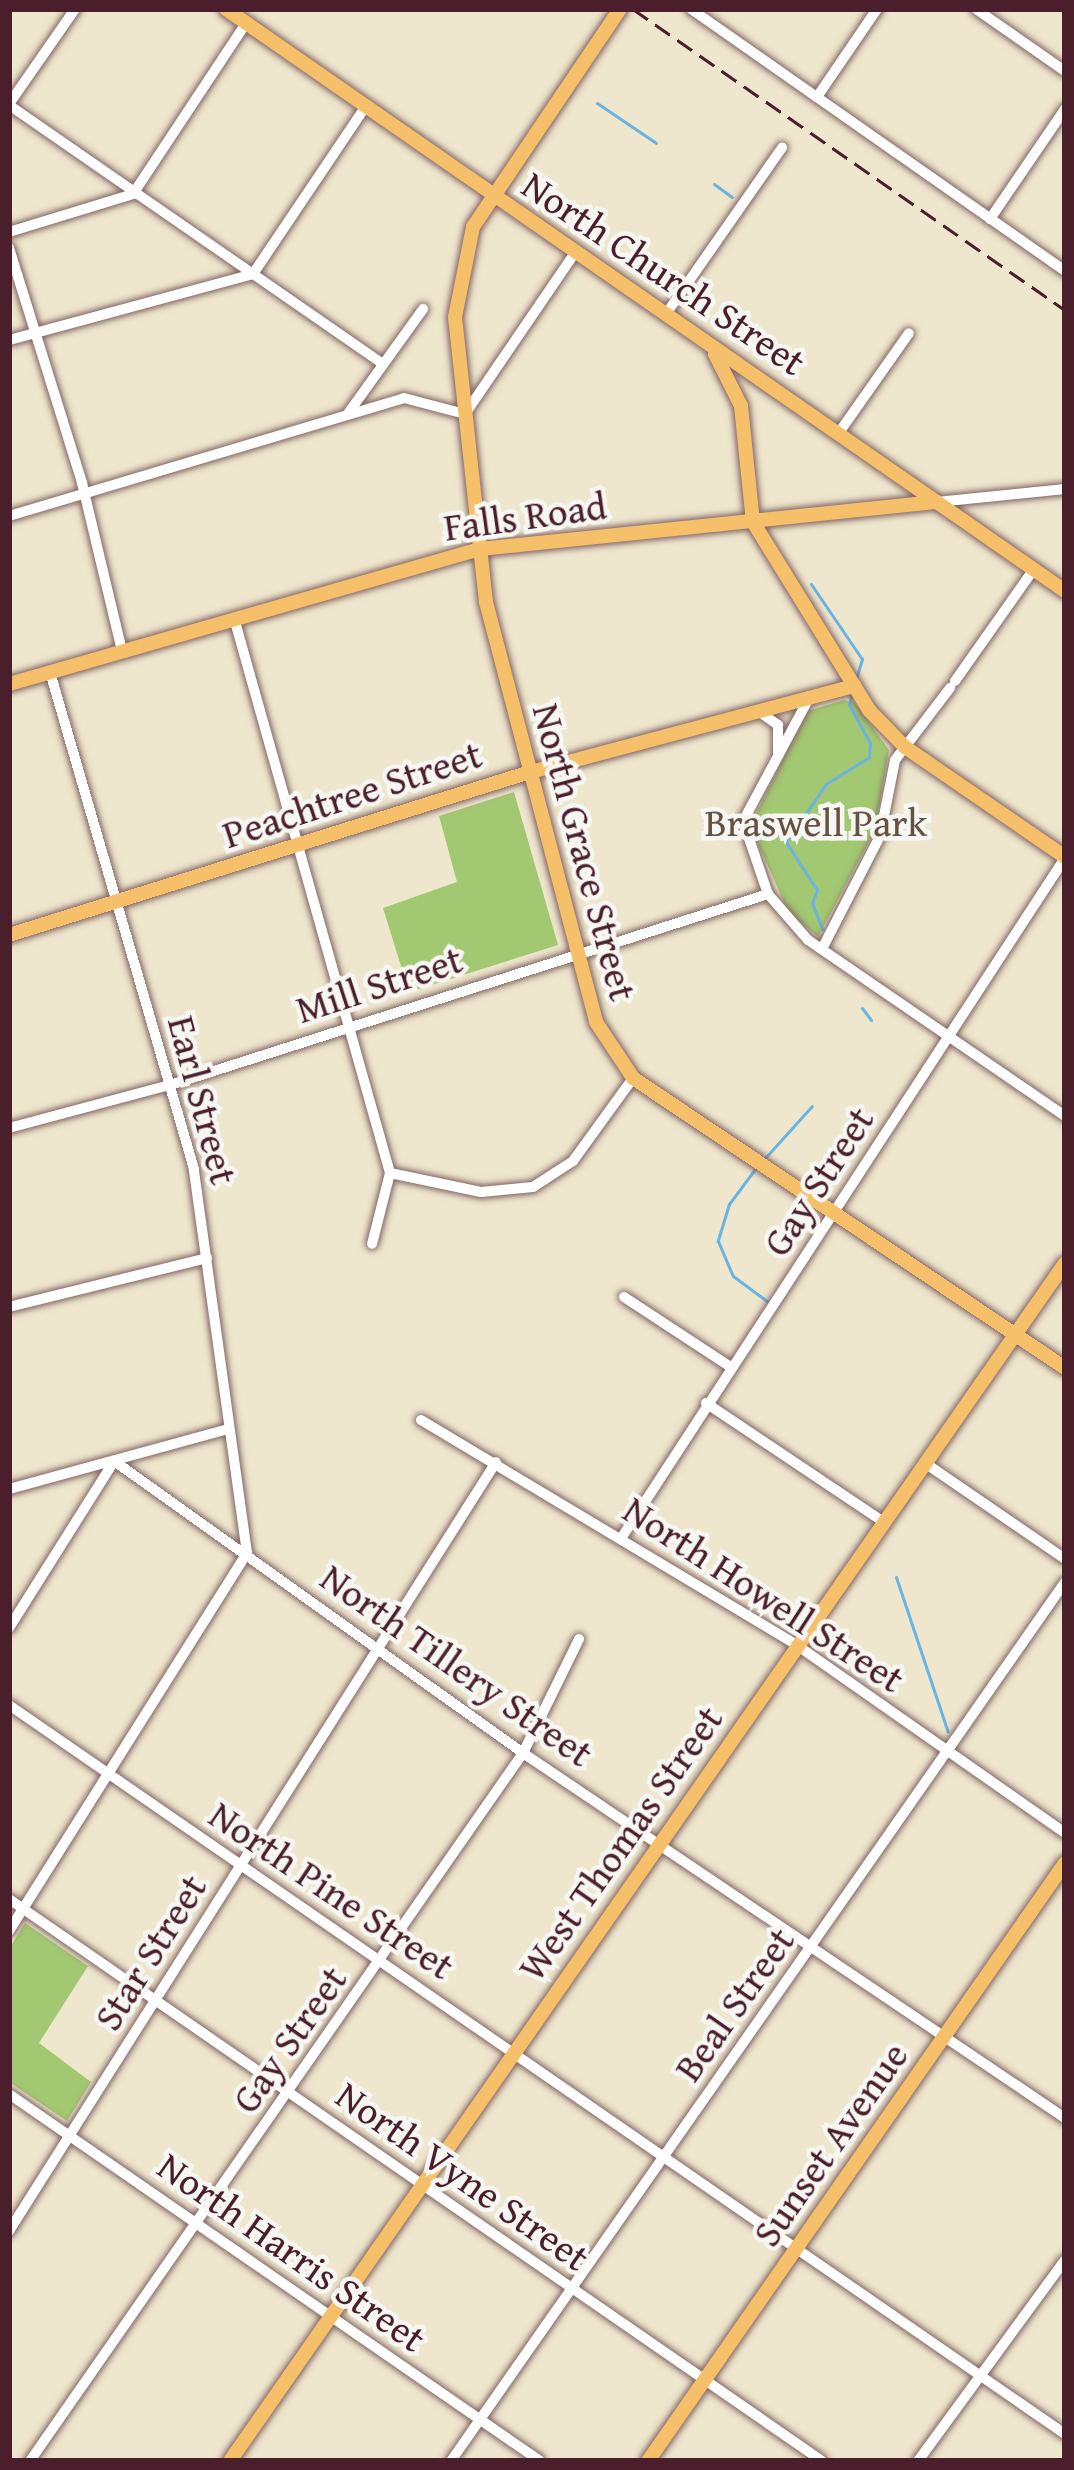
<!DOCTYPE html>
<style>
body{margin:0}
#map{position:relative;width:1074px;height:2470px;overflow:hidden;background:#eee6cd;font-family:"Gentium Book Plus",serif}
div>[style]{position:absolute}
.green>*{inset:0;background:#a3c872}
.stream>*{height:3px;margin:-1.5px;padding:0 1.5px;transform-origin:1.5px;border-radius:1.5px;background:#6ab4e2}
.roads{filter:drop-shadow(0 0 3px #836564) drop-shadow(0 0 3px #836564)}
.minor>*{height:10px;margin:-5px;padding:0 5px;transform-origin:5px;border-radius:5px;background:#fff}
.major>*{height:14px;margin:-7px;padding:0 7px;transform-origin:7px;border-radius:7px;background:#f6c06b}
.rail>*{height:3px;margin-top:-1.5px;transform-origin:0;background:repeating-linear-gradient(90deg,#4a1f2b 0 18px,transparent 0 27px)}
span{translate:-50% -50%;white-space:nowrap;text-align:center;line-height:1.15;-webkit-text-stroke:9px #f6f6f2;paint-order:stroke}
.street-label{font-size:39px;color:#4a1f2b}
.park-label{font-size:39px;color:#655240}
.frame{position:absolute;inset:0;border:12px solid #4a1f2b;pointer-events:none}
</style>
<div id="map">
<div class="green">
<div style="clip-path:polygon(844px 700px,854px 702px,889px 750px,875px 830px,818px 937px,789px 913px,750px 826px,807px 711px)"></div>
<div style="clip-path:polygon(514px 792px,558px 945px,409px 992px,383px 908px,457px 882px,439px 816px)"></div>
<div style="clip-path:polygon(25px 1923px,88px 1966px,39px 2043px,91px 2082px,67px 2121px,9px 2082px,9px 1949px)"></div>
</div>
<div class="stream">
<div style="left:597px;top:103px;width:71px;rotate:34.1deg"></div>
<div style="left:714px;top:184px;width:22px;rotate:36deg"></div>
<div style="left:811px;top:584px;width:91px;rotate:55.8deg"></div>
<div style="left:862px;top:659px;width:21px;rotate:107deg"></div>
<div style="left:822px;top:929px;width:28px;rotate:-111deg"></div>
<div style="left:812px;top:903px;width:14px;rotate:-69deg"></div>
<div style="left:817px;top:890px;width:57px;rotate:-122.9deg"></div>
<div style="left:786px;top:842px;width:70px;rotate:-55.4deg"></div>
<div style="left:826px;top:784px;width:51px;rotate:-32.1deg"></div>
<div style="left:869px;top:757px;width:14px;rotate:-86deg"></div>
<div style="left:870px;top:743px;width:43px;rotate:-118.9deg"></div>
<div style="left:849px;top:705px;width:11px;rotate:-75deg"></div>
<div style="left:862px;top:1008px;width:15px;rotate:53deg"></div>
<div style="left:765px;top:1158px;width:70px;rotate:-47.9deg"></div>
<div style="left:755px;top:1169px;width:44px;rotate:126.6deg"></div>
<div style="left:729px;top:1204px;width:39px;rotate:107deg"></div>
<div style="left:718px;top:1241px;width:38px;rotate:67deg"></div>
<div style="left:733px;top:1276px;width:44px;rotate:36.6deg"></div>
<div style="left:896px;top:1577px;width:163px;rotate:71.5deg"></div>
</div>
<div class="roads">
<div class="minor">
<div style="left:691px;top:9px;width:457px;rotate:35deg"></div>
<div style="left:976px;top:9px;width:108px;rotate:34.9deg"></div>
<div style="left:817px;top:97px;width:107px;rotate:-55.7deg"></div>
<div style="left:9px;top:104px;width:116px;rotate:-55.2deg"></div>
<div style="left:9px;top:105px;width:451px;rotate:34.7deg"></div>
<div style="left:990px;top:219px;width:133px;rotate:-55.7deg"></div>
<div style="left:9px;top:232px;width:130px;rotate:-17deg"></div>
<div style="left:133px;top:194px;width:205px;rotate:-56.5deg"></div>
<div style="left:9px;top:248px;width:246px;rotate:72.7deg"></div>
<div style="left:82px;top:483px;width:173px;rotate:76.6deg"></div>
<div style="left:666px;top:314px;width:203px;rotate:-55.1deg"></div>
<div style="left:9px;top:340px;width:253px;rotate:-15.1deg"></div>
<div style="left:253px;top:274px;width:202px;rotate:-56.1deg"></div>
<div style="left:349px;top:412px;width:127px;rotate:-54.3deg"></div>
<div style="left:838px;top:434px;width:123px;rotate:-54.9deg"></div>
<div style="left:937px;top:502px;width:129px;rotate:-5.8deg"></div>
<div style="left:9px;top:516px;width:412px;rotate:-16.6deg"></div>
<div style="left:404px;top:398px;width:63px;rotate:14.7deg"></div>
<div style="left:465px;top:414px;width:195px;rotate:-55.7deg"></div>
<div style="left:234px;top:618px;width:577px;rotate:74.3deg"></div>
<div style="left:390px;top:1173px;width:73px;rotate:104.2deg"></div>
<div style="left:955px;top:681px;width:137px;rotate:-54.8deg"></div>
<div style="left:808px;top:700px;width:137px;rotate:118.2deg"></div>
<div style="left:743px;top:821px;width:77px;rotate:71.1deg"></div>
<div style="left:768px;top:894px;width:61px;rotate:49deg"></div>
<div style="left:808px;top:940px;width:311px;rotate:34.4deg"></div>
<div style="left:761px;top:713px;width:21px;rotate:35deg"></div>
<div style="left:778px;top:725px;width:29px;rotate:90deg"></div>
<div style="left:822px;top:949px;width:127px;rotate:-62.8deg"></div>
<div style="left:880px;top:836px;width:77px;rotate:-78.8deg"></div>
<div style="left:895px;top:760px;width:91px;rotate:-52.6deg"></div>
<div style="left:9px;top:1128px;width:167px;rotate:-15deg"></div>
<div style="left:170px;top:1085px;width:628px;rotate:-17.71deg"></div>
<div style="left:390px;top:1173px;width:93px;rotate:11.8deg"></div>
<div style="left:481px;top:1192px;width:52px;rotate:-5.5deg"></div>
<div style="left:533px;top:1187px;width:48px;rotate:-33deg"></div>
<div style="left:573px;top:1161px;width:102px;rotate:-54.1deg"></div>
<div style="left:624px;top:1297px;width:126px;rotate:33.3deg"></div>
<div style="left:9px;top:1307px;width:204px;rotate:-13.9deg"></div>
<div style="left:706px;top:1403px;width:214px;rotate:33.8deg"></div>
<div style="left:421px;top:1420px;width:440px;rotate:30.9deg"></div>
<div style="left:798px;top:1646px;width:326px;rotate:35deg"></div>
<div style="left:925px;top:1463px;width:170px;rotate:34.4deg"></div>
<div style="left:9px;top:1489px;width:227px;rotate:-15.3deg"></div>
<div style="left:622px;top:1537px;width:811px;rotate:-56.88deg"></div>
<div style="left:9px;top:1628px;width:197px;rotate:-57.8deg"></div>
<div style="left:114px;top:1461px;width:503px;rotate:35.52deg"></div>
<div style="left:523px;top:1753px;width:653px;rotate:33.96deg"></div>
<div style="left:9px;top:1705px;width:1283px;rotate:34.62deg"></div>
<div style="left:9px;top:1899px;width:988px;rotate:34.65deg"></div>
<div style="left:9px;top:1931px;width:447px;rotate:-57.8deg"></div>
<div style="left:247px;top:1553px;width:388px;rotate:-97.9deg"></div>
<div style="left:194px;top:1169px;width:517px;rotate:-106.16deg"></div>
<div style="left:9px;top:2094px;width:645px;rotate:34.65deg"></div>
<div style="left:9px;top:2231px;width:910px;rotate:-57.65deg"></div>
<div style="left:30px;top:2461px;width:863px;rotate:-55.15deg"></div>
<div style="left:523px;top:1753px;width:127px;rotate:-63.8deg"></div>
<div style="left:451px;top:2461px;width:1072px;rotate:-55.06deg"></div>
<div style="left:918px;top:2461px;width:249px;rotate:-53.8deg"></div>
</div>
<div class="major">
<div style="left:226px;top:9px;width:1021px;rotate:34.75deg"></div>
<div style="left:620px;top:9px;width:263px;rotate:124deg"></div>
<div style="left:473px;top:227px;width:92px;rotate:101.3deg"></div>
<div style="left:455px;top:317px;width:287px;rotate:83.8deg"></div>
<div style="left:486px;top:602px;width:434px;rotate:75.3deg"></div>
<div style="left:596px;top:1022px;width:67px;rotate:56.5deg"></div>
<div style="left:633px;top:1078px;width:520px;rotate:33.87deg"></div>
<div style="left:715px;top:354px;width:58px;rotate:63.4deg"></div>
<div style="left:741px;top:406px;width:117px;rotate:84.1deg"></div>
<div style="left:753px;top:522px;width:221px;rotate:58.3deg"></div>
<div style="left:869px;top:710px;width:52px;rotate:45.8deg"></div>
<div style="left:905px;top:747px;width:194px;rotate:34.5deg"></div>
<div style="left:9px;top:684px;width:490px;rotate:-16deg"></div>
<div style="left:480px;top:549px;width:458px;rotate:-5.9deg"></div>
<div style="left:9px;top:935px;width:543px;rotate:-17.37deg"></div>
<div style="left:527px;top:773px;width:339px;rotate:-14.9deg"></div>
<div style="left:230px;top:2461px;width:1460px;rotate:-55.12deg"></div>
<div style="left:648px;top:2461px;width:729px;rotate:-55.11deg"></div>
</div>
</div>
<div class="rail">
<div style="left:633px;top:9px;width:527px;rotate:34.87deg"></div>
</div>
<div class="street-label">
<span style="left:664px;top:273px;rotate:34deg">North Church Street</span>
<span style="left:525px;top:516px;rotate:-8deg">Falls Road</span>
<span style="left:352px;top:794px;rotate:-18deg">Peachtree Street</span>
<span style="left:585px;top:852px;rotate:75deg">North Grace Street</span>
<span style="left:379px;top:984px;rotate:-18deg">Mill Street</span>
<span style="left:203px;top:1100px;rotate:75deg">Earl Street</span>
<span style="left:818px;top:1181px;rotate:-57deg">Gay Street</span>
<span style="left:764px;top:1594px;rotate:33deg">North Howell Street</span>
<span style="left:457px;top:1665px;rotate:35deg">North Tillery Street</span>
<span style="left:620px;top:1843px;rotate:-55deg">West Thomas Street</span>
<span style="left:332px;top:1890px;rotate:34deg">North Pine Street</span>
<span style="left:150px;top:1952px;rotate:-58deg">Star Street</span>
<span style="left:734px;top:2004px;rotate:-55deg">Beal Street</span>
<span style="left:289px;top:2039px;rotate:-55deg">Gay Street</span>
<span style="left:830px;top:2144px;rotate:-55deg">Sunset Avenue</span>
<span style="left:463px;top:2176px;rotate:35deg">North Vyne Street</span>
<span style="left:292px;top:2252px;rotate:35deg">North Harris Street</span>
</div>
<div class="park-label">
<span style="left:816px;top:822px">Braswell Park</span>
</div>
<div class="frame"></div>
</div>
